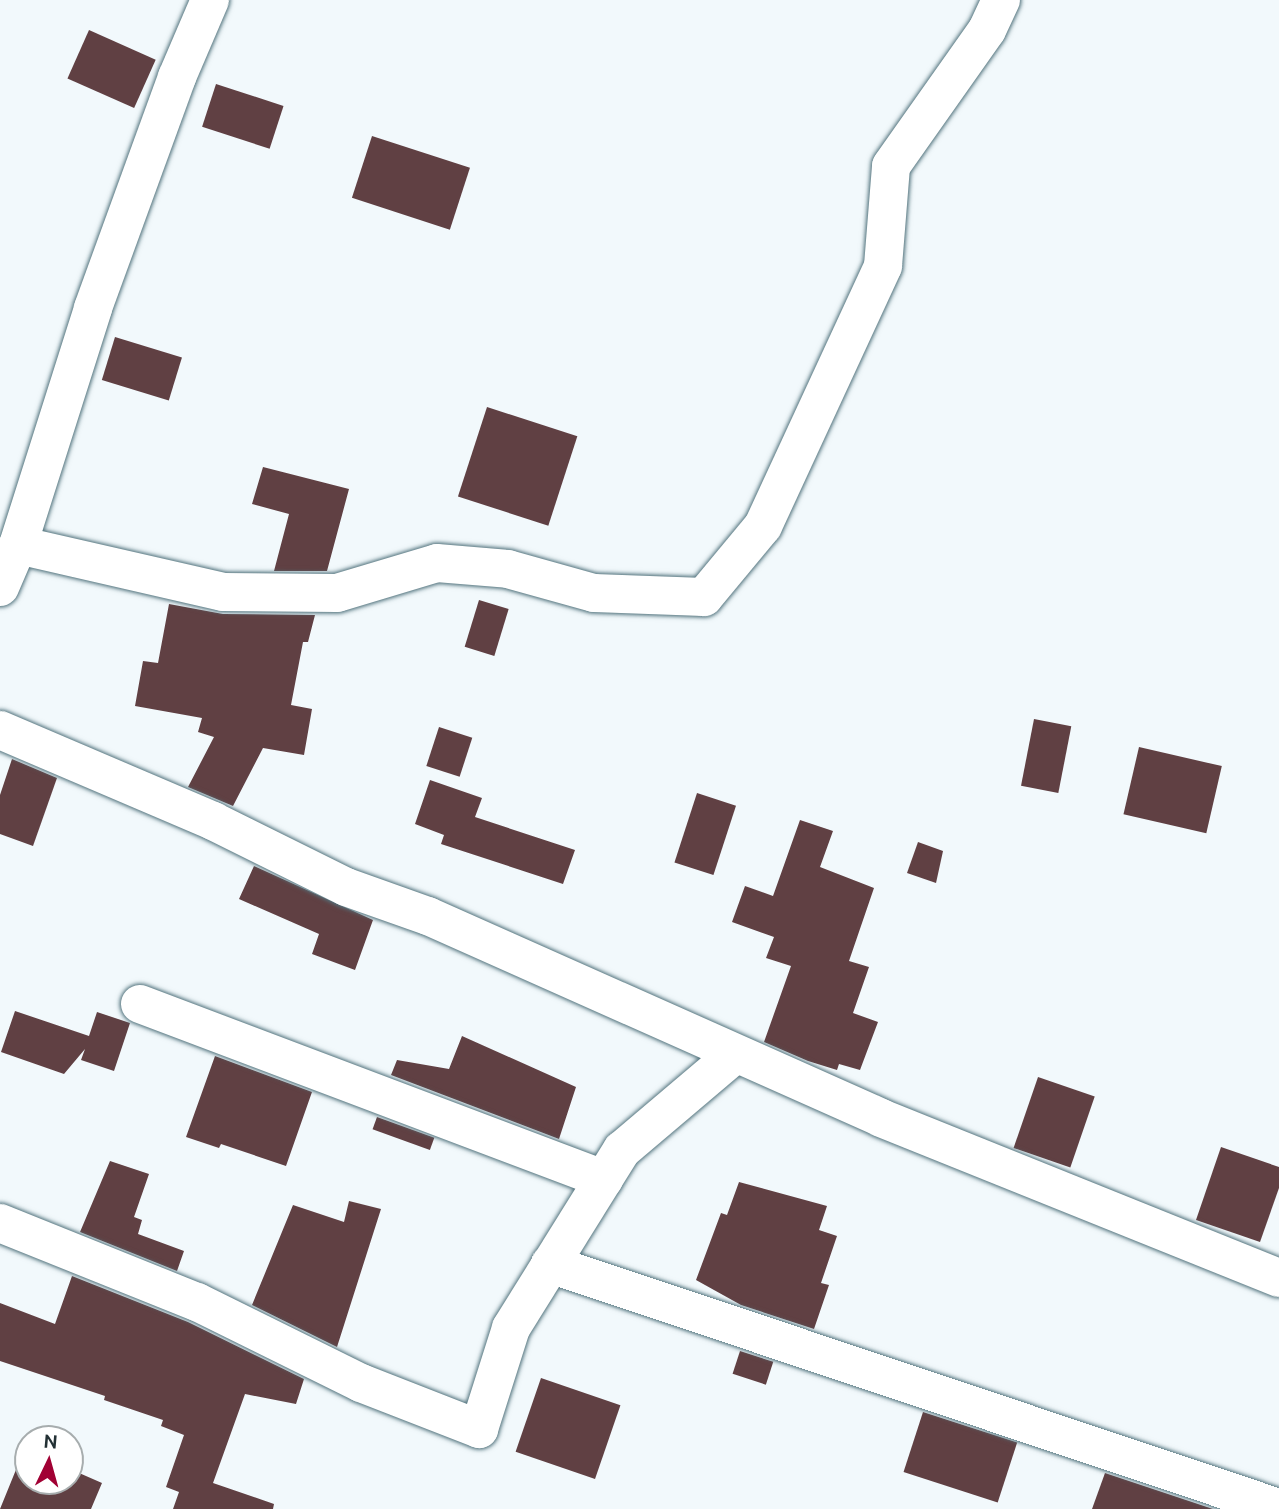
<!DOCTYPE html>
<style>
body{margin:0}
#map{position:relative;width:1279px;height:1509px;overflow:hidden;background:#f2f9fc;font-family:Ubuntu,sans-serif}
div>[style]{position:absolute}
.building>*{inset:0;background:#604043;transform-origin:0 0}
.roads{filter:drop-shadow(0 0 2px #53747e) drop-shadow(0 0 2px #53747e)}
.minor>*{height:38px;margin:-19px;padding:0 19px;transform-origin:19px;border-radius:19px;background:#fff}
span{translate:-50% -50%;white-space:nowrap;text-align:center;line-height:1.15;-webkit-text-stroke:7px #fff;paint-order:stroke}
.north{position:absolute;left:14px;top:1425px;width:70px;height:70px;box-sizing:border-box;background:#fff;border:2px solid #a7adae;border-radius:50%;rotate:5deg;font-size:19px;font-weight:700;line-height:28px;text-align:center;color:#233135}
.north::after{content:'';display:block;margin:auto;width:24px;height:32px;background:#a10134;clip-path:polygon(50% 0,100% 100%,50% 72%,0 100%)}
</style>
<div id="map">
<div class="building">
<div style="left:89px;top:30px;width:73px;height:53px;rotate:24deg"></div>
<div style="left:216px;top:84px;width:71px;height:45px;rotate:18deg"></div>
<div style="left:372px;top:136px;width:103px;height:65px;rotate:18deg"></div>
<div style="left:115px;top:337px;width:70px;height:45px;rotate:17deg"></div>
<div style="left:487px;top:407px;width:95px;height:94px;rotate:18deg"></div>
<div style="clip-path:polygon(263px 467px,349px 489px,327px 571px,274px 571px,289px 514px,252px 504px)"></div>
<div style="left:479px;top:600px;width:31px;height:49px;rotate:17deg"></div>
<div style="clip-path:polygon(169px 604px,223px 614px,315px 615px,308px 642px,303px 642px,291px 705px,312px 709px,304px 755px,263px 748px,233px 806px,188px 787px,214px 737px,198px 732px,202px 718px,135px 706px,143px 661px,158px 663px)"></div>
<div style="left:1034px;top:719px;width:38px;height:68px;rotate:11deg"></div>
<div style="left:439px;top:727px;width:35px;height:41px;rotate:18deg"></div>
<div style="left:1139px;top:747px;width:85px;height:69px;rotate:13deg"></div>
<div style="clip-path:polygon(12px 759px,57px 778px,33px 846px,0 834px,0 795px)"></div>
<div style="clip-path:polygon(430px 780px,482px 798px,475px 817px,575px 850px,563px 884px,441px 844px,444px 835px,415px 824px)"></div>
<div style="left:697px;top:793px;width:41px;height:73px;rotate:18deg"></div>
<div style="clip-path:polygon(800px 820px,833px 831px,820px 867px,874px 888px,849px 961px,869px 967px,853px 1013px,878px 1022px,860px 1070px,839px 1064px,837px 1070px,808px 1061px,764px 1042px,791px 966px,766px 958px,774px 937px,732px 922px,745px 886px,773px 896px)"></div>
<div style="clip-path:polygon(918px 842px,943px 851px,936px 883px,907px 873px)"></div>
<div style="clip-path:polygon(254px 866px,373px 920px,355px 970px,312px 954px,319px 934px,239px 899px)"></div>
<div style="clip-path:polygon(15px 1011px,89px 1036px,97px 1012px,130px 1023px,114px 1071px,81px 1060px,85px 1049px,64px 1074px,1px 1052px)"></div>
<div style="clip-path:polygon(462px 1036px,576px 1087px,559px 1139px,391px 1075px,397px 1060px,449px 1069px)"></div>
<div style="clip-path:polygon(215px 1056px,312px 1092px,286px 1166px,221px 1144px,219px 1148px,186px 1137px)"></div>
<div style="left:1038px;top:1077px;width:60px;height:75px;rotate:19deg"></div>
<div style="left:377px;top:1117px;width:61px;height:13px;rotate:20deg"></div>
<div style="clip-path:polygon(1221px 1147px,1279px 1167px,1279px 1188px,1260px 1242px,1196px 1220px)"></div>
<div style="clip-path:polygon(110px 1161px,149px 1174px,134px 1217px,142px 1220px,138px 1234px,184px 1251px,177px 1271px,80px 1232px)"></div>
<div style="clip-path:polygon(739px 1182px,827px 1206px,819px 1230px,837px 1236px,821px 1283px,829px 1285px,814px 1329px,741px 1305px,696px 1280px,721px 1213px,727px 1215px)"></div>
<div style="clip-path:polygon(349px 1201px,381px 1209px,337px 1347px,252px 1305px,293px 1205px,344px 1222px)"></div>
<div style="clip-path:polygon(72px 1276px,188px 1322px,304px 1379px,296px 1404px,245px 1394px,213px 1483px,274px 1504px,273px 1509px,173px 1509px,179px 1492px,166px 1487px,184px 1435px,161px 1426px,163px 1420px,104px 1400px,105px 1396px,0 1361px,0 1303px,55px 1324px)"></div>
<div style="left:740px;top:1351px;width:35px;height:24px;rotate:18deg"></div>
<div style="left:541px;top:1378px;width:84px;height:78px;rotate:19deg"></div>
<div style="left:923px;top:1412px;width:99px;height:63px;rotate:18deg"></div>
<div style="clip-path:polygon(24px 1450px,28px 1452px,28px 1481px,70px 1481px,70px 1469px,102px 1483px,91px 1509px,0 1509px)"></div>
<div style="clip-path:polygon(1105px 1473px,1213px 1509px,1092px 1509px)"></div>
</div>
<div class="roads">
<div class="minor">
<div style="left:18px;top:545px;width:249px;rotate:-72.4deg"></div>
<div style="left:93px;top:308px;width:246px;rotate:-70deg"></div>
<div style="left:177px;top:77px;width:84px;rotate:-66.8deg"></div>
<div style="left:0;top:587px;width:46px;rotate:-66.8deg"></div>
<div style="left:18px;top:545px;width:210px;rotate:12.9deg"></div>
<div style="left:223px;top:592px;width:114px;rotate:0.5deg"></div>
<div style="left:337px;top:593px;width:104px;rotate:-16.7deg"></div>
<div style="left:437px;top:563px;width:71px;rotate:4.8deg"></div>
<div style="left:508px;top:569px;width:89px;rotate:15.6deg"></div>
<div style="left:594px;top:593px;width:110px;rotate:2.1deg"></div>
<div style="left:704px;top:597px;width:92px;rotate:-50.3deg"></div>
<div style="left:763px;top:526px;width:286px;rotate:-65.2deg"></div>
<div style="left:883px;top:266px;width:100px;rotate:-85.4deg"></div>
<div style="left:891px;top:166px;width:166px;rotate:-54.8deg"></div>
<div style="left:987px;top:30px;width:33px;rotate:-65deg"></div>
<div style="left:0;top:730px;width:232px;rotate:23.1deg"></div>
<div style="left:213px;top:821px;width:148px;rotate:26.4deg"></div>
<div style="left:346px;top:887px;width:87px;rotate:19.5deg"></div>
<div style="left:428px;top:916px;width:496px;rotate:24deg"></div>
<div style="left:881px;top:1118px;width:429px;rotate:21.9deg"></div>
<div style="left:140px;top:1004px;width:496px;rotate:20.7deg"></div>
<div style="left:0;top:1223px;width:212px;rotate:21.9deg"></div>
<div style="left:197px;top:1302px;width:183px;rotate:26.3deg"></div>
<div style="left:361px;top:1383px;width:127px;rotate:21.3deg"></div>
<div style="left:479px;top:1429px;width:106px;rotate:-72.4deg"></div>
<div style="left:511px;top:1328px;width:210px;rotate:-58.1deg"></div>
<div style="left:622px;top:1150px;width:148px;rotate:-40.3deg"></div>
<div style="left:550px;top:1264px;width:769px;rotate:18.51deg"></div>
</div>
</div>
<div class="north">N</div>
</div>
